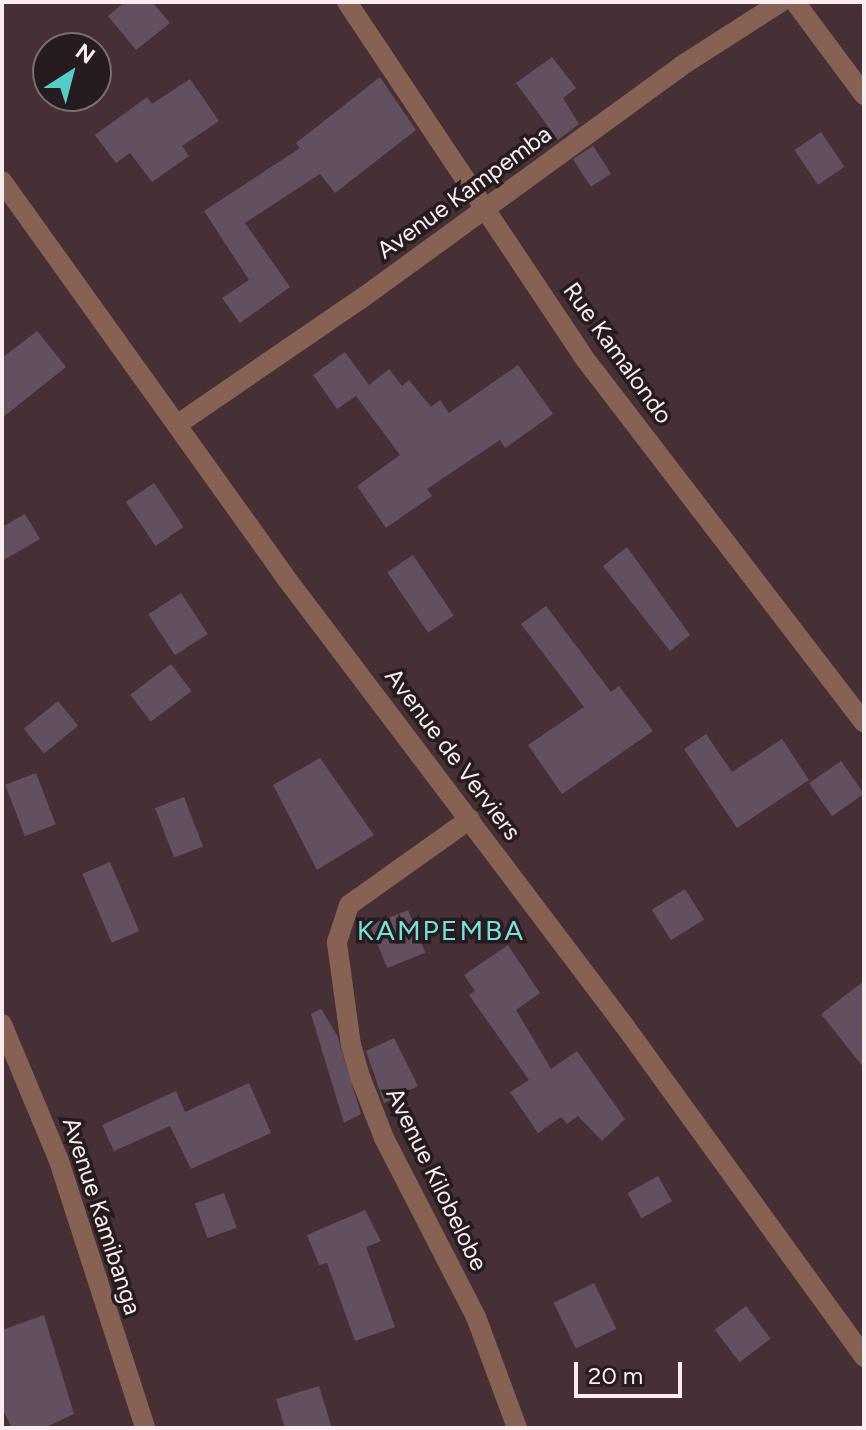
<!DOCTYPE html>
<style>
body{margin:0}
#map{position:relative;width:866px;height:1430px;overflow:hidden;background:#463035;font-family:Figtree,sans-serif}
div>[style]{position:absolute}
.building>*{inset:0;background:#625060;transform-origin:0 0}
.minor>*{height:20px;margin:-10px;padding:0 10px;transform-origin:10px;border-radius:10px;background:#886155}
span{translate:-50% -50%;white-space:nowrap;text-align:center;line-height:1.15;-webkit-text-stroke:7px #261b1e;paint-order:stroke}
.street-label{font-size:24px;color:#fbecef}
.quarter-label{font-size:28px;color:#76e2dc;letter-spacing:2px}
.frame{position:absolute;inset:0;border:4px solid #fbecef;pointer-events:none}
.north{position:absolute;left:32px;top:32px;width:80px;height:80px;box-sizing:border-box;background:#261b1e;border:2px solid #7b6f72;border-radius:50%;rotate:36deg;font-size:22px;font-weight:700;line-height:32px;text-align:center;color:#fbecef}
.north::after{content:'';display:block;margin:auto;width:28px;height:36px;background:#54cdc8;clip-path:polygon(50% 0,100% 100%,50% 72%,0 100%)}
.scale{position:absolute;left:574px;top:1362px;width:108px;height:36px;box-sizing:border-box;border:4px solid #fbecef;border-top:0;padding-left:10px;font-size:24px;line-height:28px;white-space:nowrap;color:#fbecef;-webkit-text-stroke:6px #261b1e;paint-order:stroke}
</style>
<div id="map">
<div class="building">
<div style="clip-path:polygon(125px 2px,152px 2px,170px 23px,136px 50px,108px 16px)"></div>
<div style="clip-path:polygon(552px 57px,576px 88px,563px 98px,579px 124px,558px 140px,516px 83px)"></div>
<div style="clip-path:polygon(380px 77px,416px 130px,335px 193px,320px 174px,245px 223px,290px 287px,240px 323px,222px 298px,249px 280px,204px 211px,300px 148px,296px 143px)"></div>
<div style="clip-path:polygon(190px 79px,219px 121px,182px 146px,189px 156px,152px 182px,130px 153px,116px 163px,95px 135px,147px 97px,152px 104px)"></div>
<div style="left:821px;top:132px;width:42px;height:32px;rotate:56deg"></div>
<div style="left:593px;top:146px;width:33px;height:24px;rotate:57deg"></div>
<div style="clip-path:polygon(37px 331px,66px 367px,2px 418px,2px 358px)"></div>
<div style="clip-path:polygon(345px 352px,369px 385px,389px 369px,402px 386px,409px 380px,431px 407px,440px 400px,449px 413px,518px 365px,553px 414px,505px 448px,500px 440px,427px 489px,432px 496px,386px 528px,357px 486px,400px 455px,356px 396px,337px 409px,313px 375px)"></div>
<div style="left:154px;top:483px;width:53px;height:34px;rotate:56deg"></div>
<div style="clip-path:polygon(25px 514px,40px 539px,2px 561px,2px 527px)"></div>
<div style="clip-path:polygon(627px 547px,690px 635px,670px 651px,603px 566px)"></div>
<div style="left:413px;top:555px;width:73px;height:31px;rotate:56deg"></div>
<div style="left:181px;top:593px;width:49px;height:39px;rotate:57deg"></div>
<div style="clip-path:polygon(546px 606px,611px 692px,619px 686px,653px 731px,562px 794px,528px 745px,584px 707px,521px 624px)"></div>
<div style="left:171px;top:664px;width:34px;height:51px;rotate:53deg"></div>
<div style="left:58px;top:701px;width:32px;height:44px;rotate:51deg"></div>
<div style="clip-path:polygon(706px 734px,732px 772px,782px 739px,809px 780px,737px 828px,684px 749px)"></div>
<div style="clip-path:polygon(320px 758px,374px 835px,317px 870px,273px 785px)"></div>
<div style="left:841px;top:761px;width:40px;height:39px;rotate:55deg"></div>
<div style="left:36px;top:773px;width:55px;height:33px;rotate:69deg"></div>
<div style="left:184px;top:797px;width:53px;height:31px;rotate:69deg"></div>
<div style="left:110px;top:862px;width:75px;height:30px;rotate:67deg"></div>
<div style="left:685px;top:889px;width:36px;height:39px;rotate:58deg"></div>
<div style="left:408px;top:910px;width:46px;height:41px;rotate:68deg"></div>
<div style="clip-path:polygon(508px 945px,540px 993px,516px 1010px,551px 1069px,577px 1051px,625px 1119px,602px 1141px,578px 1116px,567px 1124px,561px 1117px,538px 1133px,510px 1092px,529px 1080px,469px 995px,475px 991px,464px 975px)"></div>
<div style="clip-path:polygon(864px 981px,864px 1068px,821px 1014px)"></div>
<div style="clip-path:polygon(321px 1009px,337px 1035px,361px 1114px,344px 1123px,311px 1014px)"></div>
<div style="clip-path:polygon(394px 1038px,418px 1086px,384px 1103px,366px 1051px)"></div>
<div style="clip-path:polygon(249px 1083px,271px 1133px,191px 1169px,170px 1126px,114px 1151px,102px 1125px,176px 1091px,185px 1112px)"></div>
<div style="left:658px;top:1176px;width:29px;height:35px;rotate:61deg"></div>
<div style="left:224px;top:1193px;width:37px;height:31px;rotate:70deg"></div>
<div style="clip-path:polygon(365px 1210px,381px 1241px,366px 1247px,395px 1327px,355px 1341px,327px 1263px,319px 1265px,307px 1235px)"></div>
<div style="left:594px;top:1283px;width:51px;height:45px;rotate:64deg"></div>
<div style="left:746px;top:1306px;width:41px;height:39px;rotate:53deg"></div>
<div style="clip-path:polygon(44px 1315px,74px 1414px,44px 1428px,12px 1428px,2px 1408px,2px 1330px)"></div>
<div style="clip-path:polygon(319px 1386px,332px 1428px,285px 1428px,276px 1399px)"></div>
</div>
<div class="minor">
<div style="left:347px;top:2px;width:424px;rotate:56.3deg"></div>
<div style="left:582px;top:355px;width:463px;rotate:52.5deg"></div>
<div style="left:795px;top:2px;width:116px;rotate:53.4deg"></div>
<div style="left:2px;top:181px;width:483px;rotate:54.4deg"></div>
<div style="left:283px;top:574px;width:565px;rotate:52.91deg"></div>
<div style="left:624px;top:1025px;width:410px;rotate:54.1deg"></div>
<div style="left:178px;top:424px;width:227px;rotate:-34.4deg"></div>
<div style="left:365px;top:296px;width:391px;rotate:-36deg"></div>
<div style="left:681px;top:66px;width:119px;rotate:-32.6deg"></div>
<div style="left:470px;top:819px;width:148px;rotate:144.6deg"></div>
<div style="left:349px;top:905px;width:40px;rotate:108deg"></div>
<div style="left:337px;top:943px;width:103px;rotate:82.2deg"></div>
<div style="left:351px;top:1045px;width:35px;rotate:74deg"></div>
<div style="left:361px;top:1079px;width:63px;rotate:68.7deg"></div>
<div style="left:384px;top:1138px;width:201px;rotate:62.8deg"></div>
<div style="left:476px;top:1317px;width:118px;rotate:69.7deg"></div>
<div style="left:2px;top:1024px;width:148px;rotate:67.4deg"></div>
<div style="left:59px;top:1161px;width:281px;rotate:72.1deg"></div>
</div>
<div class="street-label">
<span style="left:464px;top:192px;rotate:-36deg">Avenue Kampemba</span>
<span style="left:618px;top:353px;rotate:54deg">Rue Kamalondo</span>
<span style="left:453px;top:754px;rotate:53deg">Avenue de Verviers</span>
<span style="left:437px;top:1179px;rotate:64deg">Avenue Kilobelobe</span>
<span style="left:102px;top:1216px;rotate:72deg">Avenue Kamibanga</span>
</div>
<div class="quarter-label">
<span style="left:441px;top:930px">KAMPEMBA</span>
</div>
<div class="frame"></div>
<div class="north">N</div>
<div class="scale">20 m</div>
</div>
